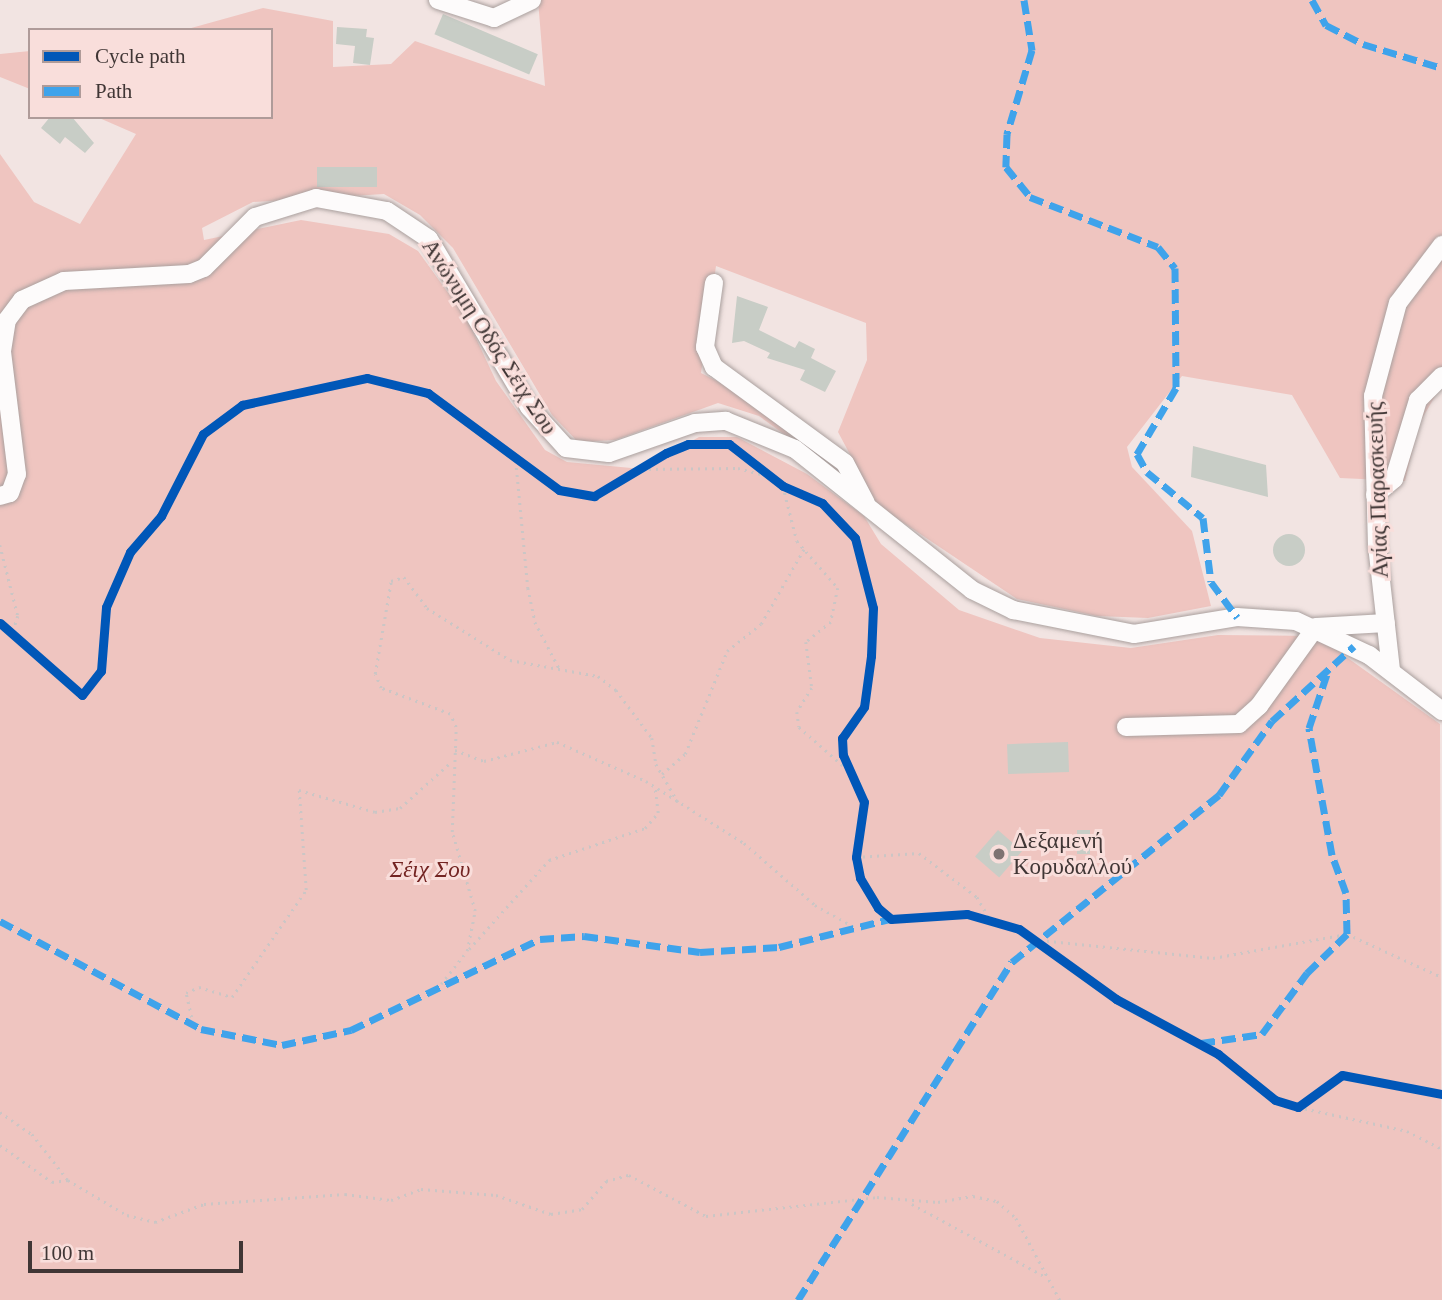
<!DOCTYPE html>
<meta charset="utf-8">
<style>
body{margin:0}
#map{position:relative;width:1442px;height:1300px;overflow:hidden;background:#f2e4e2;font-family:"Times New Roman",serif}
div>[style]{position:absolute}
.green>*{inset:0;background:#efc5c0}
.building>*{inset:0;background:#c8cdc6;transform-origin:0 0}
.round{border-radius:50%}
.path>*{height:2.5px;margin-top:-1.25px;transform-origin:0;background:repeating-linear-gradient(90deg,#cbc6c5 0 2px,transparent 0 7px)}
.roads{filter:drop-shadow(0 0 2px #aaa09e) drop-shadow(0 0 2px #aaa09e)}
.minor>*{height:18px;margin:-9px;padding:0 9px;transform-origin:9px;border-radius:9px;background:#fdfbfb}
.quiet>*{height:7px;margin-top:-3.5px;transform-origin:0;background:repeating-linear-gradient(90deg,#3fa3eb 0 14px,transparent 0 21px)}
.cycleway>*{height:9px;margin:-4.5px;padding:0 4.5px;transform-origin:4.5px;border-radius:4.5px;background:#0057b8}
.dots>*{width:19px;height:19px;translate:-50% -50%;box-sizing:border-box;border:4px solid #f9dedb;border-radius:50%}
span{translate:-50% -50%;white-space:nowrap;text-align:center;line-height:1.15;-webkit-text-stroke:6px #f9dedb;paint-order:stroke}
.street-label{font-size:23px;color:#403635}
.poi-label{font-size:23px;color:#403635}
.left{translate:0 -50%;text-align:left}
.park-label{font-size:23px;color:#732422;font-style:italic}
.legend{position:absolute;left:28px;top:28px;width:245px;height:91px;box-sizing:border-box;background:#f9dedb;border:2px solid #af9b99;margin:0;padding:9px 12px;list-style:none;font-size:21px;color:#403635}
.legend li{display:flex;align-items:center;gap:14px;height:35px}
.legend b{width:35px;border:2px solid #af9b99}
.scale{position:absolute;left:28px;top:1241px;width:215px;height:32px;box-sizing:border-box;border:4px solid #403635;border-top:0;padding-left:9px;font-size:21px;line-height:24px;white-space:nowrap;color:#403635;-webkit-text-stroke:5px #f9dedb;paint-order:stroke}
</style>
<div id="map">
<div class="green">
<div style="clip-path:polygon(538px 0,1442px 0,1442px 384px,1419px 424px,1405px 481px,1340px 478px,1292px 395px,1182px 376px,1127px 447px,1132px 467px,1192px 531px,1211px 606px,1148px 618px,1097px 616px,1017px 599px,877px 505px,838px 432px,867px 360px,866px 323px,716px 266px,701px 373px,762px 404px,857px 480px,855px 485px,759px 416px,718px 403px,615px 440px,578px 442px,552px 415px,453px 248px,420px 215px,384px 194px,253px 202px,202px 228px,204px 240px,301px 220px,389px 234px,418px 251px,467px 319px,496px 381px,545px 450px,567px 462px,642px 469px,699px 437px,737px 437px,807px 474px,864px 516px,881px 544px,959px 610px,1040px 638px,1131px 648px,1218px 635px,1317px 636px,1440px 724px,1442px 1300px,0 1300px,0 154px,34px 202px,80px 224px,136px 134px,97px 117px,271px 117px,271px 30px,184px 30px,263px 8px,333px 21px,333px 67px,391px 64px,415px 41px,545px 86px)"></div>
<div style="clip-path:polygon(30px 51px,30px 89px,0 77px,0 54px)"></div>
</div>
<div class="building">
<div style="left:443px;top:14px;width:103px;height:22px;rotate:23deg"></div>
<div style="clip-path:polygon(337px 27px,367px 29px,366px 37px,374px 38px,370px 65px,353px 63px,355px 46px,336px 44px)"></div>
<div style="clip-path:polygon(50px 117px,72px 117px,94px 143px,85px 153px,65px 137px,60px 144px,41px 128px)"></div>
<div style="left:317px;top:167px;width:60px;height:20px"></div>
<div style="clip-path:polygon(737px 296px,768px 307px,759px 330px,795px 348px,799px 341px,815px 349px,811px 358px,836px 371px,825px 392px,800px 380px,805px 370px,767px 358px,770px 353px,744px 341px,732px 343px)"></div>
<div style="clip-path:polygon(1193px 446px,1266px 465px,1268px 497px,1191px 477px)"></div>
<div class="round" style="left:1273px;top:534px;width:32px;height:32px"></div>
<div style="left:1068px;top:742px;width:30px;height:61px;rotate:88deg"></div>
<div style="left:998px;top:830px;width:32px;height:35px;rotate:41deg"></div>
<div style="left:1090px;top:830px;width:24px;height:13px;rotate:90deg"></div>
</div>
<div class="path">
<div style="left:516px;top:461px;width:128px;rotate:84.6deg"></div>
<div style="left:528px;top:588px;width:35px;rotate:78deg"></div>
<div style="left:535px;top:622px;width:52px;rotate:62.4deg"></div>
<div style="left:642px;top:469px;width:96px;rotate:-0.6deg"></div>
<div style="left:738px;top:468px;width:39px;rotate:15deg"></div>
<div style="left:783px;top:486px;width:57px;rotate:75.7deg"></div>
<div style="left:797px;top:541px;width:62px;rotate:48.9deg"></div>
<div style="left:838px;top:588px;width:35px;rotate:102deg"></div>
<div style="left:831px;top:622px;width:32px;rotate:141deg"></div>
<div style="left:806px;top:642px;width:46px;rotate:82.6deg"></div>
<div style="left:812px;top:688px;width:28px;rotate:122deg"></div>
<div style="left:797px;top:712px;width:15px;rotate:82deg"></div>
<div style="left:799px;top:727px;width:65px;rotate:41.3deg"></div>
<div style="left:0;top:545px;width:73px;rotate:75.8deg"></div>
<div style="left:18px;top:616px;width:20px;rotate:108deg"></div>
<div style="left:0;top:623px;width:109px;rotate:41.3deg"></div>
<div style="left:82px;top:695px;width:31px;rotate:-52deg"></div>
<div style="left:101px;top:671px;width:64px;rotate:-85.5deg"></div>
<div style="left:106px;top:607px;width:60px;rotate:-66.4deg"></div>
<div style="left:130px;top:552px;width:48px;rotate:-49.3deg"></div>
<div style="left:161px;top:516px;width:92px;rotate:-62.9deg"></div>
<div style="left:203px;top:434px;width:49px;rotate:-36.6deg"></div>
<div style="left:242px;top:405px;width:128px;rotate:-12.2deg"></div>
<div style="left:367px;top:378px;width:63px;rotate:13.8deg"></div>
<div style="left:428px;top:393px;width:163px;rotate:36.5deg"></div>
<div style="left:559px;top:490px;width:36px;rotate:10deg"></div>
<div style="left:594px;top:496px;width:84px;rotate:-30.8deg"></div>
<div style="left:666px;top:453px;width:24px;rotate:-22deg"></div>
<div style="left:688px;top:444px;width:41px"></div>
<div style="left:729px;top:444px;width:68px;rotate:37.9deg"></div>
<div style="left:783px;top:486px;width:43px;rotate:23.6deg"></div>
<div style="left:822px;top:503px;width:48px;rotate:46.7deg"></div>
<div style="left:855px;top:538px;width:72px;rotate:75.6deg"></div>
<div style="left:873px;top:608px;width:48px;rotate:92.4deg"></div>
<div style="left:871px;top:656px;width:51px;rotate:97.8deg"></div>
<div style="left:864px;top:707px;width:38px;rotate:125deg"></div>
<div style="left:842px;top:738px;width:17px;rotate:87deg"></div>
<div style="left:843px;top:755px;width:51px;rotate:65.9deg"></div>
<div style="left:864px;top:802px;width:56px;rotate:98.3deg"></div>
<div style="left:856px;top:857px;width:21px;rotate:79deg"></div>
<div style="left:860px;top:878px;width:51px;rotate:52.9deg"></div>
<div style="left:455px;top:750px;width:31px;rotate:21deg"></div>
<div style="left:484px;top:761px;width:75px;rotate:-14.6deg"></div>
<div style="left:557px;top:742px;width:97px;rotate:23.7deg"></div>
<div style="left:646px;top:781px;width:116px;rotate:32.3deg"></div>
<div style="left:744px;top:843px;width:94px;rotate:41.1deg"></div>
<div style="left:815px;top:905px;width:47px;rotate:29.3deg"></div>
<div style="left:662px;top:774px;width:30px;rotate:-41deg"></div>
<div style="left:685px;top:754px;width:111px;rotate:-67.8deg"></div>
<div style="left:727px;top:651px;width:43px;rotate:-38.5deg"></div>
<div style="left:761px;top:624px;width:86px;rotate:-60.2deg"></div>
<div style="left:856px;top:857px;width:63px;rotate:-3.6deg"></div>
<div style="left:919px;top:853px;width:73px;rotate:37.2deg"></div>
<div style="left:977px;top:897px;width:29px;rotate:59deg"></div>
<div style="left:1036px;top:939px;width:100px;rotate:36.9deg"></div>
<div style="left:1116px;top:999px;width:116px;rotate:28.3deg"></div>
<div style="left:1218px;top:1054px;width:73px;rotate:38.9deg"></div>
<div style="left:1275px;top:1100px;width:24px;rotate:17deg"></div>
<div style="left:1298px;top:1107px;width:54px;rotate:-36deg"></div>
<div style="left:1342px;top:1075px;width:102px;rotate:10.8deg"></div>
<div style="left:1040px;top:940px;width:174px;rotate:5.9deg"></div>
<div style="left:1213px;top:958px;width:136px;rotate:-10.2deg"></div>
<div style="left:1347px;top:934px;width:104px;rotate:24.4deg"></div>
<div style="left:469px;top:949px;width:120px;rotate:-48deg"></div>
<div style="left:549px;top:860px;width:101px;rotate:-18.4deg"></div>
<div style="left:645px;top:828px;width:20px;rotate:-49deg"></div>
<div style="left:658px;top:813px;width:24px;rotate:-97deg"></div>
<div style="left:441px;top:984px;width:42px;rotate:-51.8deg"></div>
<div style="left:467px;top:951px;width:41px;rotate:-78.7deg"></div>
<div style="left:475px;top:911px;width:82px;rotate:-106.2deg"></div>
<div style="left:452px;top:832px;width:105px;rotate:-87.8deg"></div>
<div style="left:456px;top:727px;width:14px;rotate:-115deg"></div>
<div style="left:450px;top:714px;width:74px;rotate:-159.4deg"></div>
<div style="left:381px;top:688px;width:15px;rotate:-113deg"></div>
<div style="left:375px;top:674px;width:94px;rotate:-80.2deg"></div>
<div style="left:391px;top:581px;width:14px;rotate:-17deg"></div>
<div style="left:404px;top:577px;width:39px;rotate:53deg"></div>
<div style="left:427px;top:608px;width:98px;rotate:32.1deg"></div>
<div style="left:510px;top:660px;width:89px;rotate:10.3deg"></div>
<div style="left:598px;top:676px;width:23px;rotate:38deg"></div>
<div style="left:616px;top:690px;width:60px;rotate:53.1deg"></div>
<div style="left:652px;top:738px;width:26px;rotate:81deg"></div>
<div style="left:656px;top:764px;width:44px;rotate:59.9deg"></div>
<div style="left:193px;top:1024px;width:32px;rotate:-103deg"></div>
<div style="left:186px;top:993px;width:14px;rotate:-25deg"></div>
<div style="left:199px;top:987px;width:34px;rotate:17deg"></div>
<div style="left:232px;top:997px;width:130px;rotate:-55.3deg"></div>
<div style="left:306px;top:890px;width:100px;rotate:-94deg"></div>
<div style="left:299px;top:790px;width:79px;rotate:16.1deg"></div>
<div style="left:375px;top:812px;width:25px;rotate:-9deg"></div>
<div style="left:400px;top:808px;width:67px;rotate:-42deg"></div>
<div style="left:1298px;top:1107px;width:112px;rotate:12.4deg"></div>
<div style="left:1407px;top:1131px;width:39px;rotate:27deg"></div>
<div style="left:0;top:1112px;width:39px;rotate:35deg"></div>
<div style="left:32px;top:1134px;width:58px;rotate:52deg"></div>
<div style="left:68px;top:1180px;width:69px;rotate:30.7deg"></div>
<div style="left:127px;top:1215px;width:29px;rotate:14deg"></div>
<div style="left:155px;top:1222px;width:52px;rotate:-20.2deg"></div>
<div style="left:204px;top:1204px;width:141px;rotate:-4.1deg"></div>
<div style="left:345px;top:1194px;width:46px;rotate:7.4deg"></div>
<div style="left:391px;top:1200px;width:32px;rotate:-20deg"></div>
<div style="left:421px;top:1189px;width:75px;rotate:4.6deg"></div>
<div style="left:496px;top:1195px;width:58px;rotate:19.1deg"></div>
<div style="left:551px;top:1214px;width:31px;rotate:-9deg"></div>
<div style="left:582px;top:1209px;width:37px;rotate:-49deg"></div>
<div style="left:606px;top:1181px;width:24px;rotate:-15deg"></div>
<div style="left:629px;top:1175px;width:87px;rotate:28deg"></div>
<div style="left:706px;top:1216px;width:172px;rotate:-6.3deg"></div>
<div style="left:877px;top:1197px;width:61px;rotate:4.7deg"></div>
<div style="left:938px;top:1202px;width:36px;rotate:-10deg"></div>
<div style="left:973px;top:1196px;width:25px;rotate:12deg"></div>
<div style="left:997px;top:1201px;width:25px;rotate:42deg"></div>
<div style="left:1016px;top:1218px;width:93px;rotate:61.8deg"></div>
<div style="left:0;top:1145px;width:64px;rotate:35.4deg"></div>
<div style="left:52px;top:1182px;width:16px;rotate:-7deg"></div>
<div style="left:912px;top:1204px;width:150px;rotate:28.6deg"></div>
</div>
<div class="roads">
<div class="minor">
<div style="left:438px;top:0;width:59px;rotate:17.8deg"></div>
<div style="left:494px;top:18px;width:42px;rotate:-25.3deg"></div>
<div style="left:714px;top:283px;width:65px;rotate:98deg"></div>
<div style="left:705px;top:347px;width:22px;rotate:66deg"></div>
<div style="left:714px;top:367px;width:162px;rotate:36.2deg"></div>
<div style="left:845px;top:463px;width:45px;rotate:62.3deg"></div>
<div style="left:1375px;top:495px;width:25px;rotate:-40deg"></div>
<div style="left:1394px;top:479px;width:83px;rotate:-73.1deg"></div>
<div style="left:1418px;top:400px;width:34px;rotate:-45deg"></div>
<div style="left:0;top:496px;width:10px;rotate:-17deg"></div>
<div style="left:10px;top:493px;width:20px;rotate:-70deg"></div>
<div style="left:17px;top:474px;width:124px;rotate:-97deg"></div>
<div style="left:2px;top:351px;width:31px;rotate:-81deg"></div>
<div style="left:7px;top:320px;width:25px;rotate:-53deg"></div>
<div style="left:22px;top:300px;width:46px;rotate:-24.3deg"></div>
<div style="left:64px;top:281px;width:125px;rotate:-3.2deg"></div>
<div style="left:189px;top:274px;width:16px;rotate:-22deg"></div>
<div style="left:204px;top:268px;width:72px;rotate:-45deg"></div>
<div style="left:255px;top:217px;width:64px;rotate:-17.3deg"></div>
<div style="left:316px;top:198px;width:72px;rotate:10.4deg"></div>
<div style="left:387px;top:211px;width:50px;rotate:33.7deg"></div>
<div style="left:429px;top:239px;width:196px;rotate:59.2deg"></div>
<div style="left:529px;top:407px;width:55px;rotate:47.9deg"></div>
<div style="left:566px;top:448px;width:43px;rotate:6.6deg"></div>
<div style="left:609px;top:453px;width:91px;rotate:-19.2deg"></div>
<div style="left:695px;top:423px;width:31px;rotate:-4deg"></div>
<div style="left:726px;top:421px;width:74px;rotate:22.1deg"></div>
<div style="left:795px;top:449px;width:226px;rotate:38.5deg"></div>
<div style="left:972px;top:590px;width:46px;rotate:26deg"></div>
<div style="left:1013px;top:610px;width:123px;rotate:11.2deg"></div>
<div style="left:1134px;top:634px;width:104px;rotate:-9.4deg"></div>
<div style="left:1237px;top:617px;width:59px;rotate:3.9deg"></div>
<div style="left:1296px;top:621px;width:81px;rotate:25deg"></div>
<div style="left:1369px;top:655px;width:92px;rotate:37.5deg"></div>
<div style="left:1391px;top:670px;width:125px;rotate:-96.4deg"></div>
<div style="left:1377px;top:546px;width:150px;rotate:-91.5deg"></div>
<div style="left:1373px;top:396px;width:96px;rotate:-75deg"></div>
<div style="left:1398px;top:303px;width:73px;rotate:-52.8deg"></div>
<div style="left:1126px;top:727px;width:113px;rotate:-1.5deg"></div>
<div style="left:1239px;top:724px;width:27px;rotate:-42deg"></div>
<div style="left:1259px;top:706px;width:97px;rotate:-54.2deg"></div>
<div style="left:1316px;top:627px;width:70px;rotate:-3.3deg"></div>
</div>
</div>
<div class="quiet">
<div style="left:1024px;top:0;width:51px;rotate:80.9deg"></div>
<div style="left:1032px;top:50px;width:88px;rotate:106.6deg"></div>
<div style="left:1007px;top:134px;width:33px;rotate:92deg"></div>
<div style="left:1006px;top:167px;width:38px;rotate:51deg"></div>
<div style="left:1030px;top:197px;width:137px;rotate:21.3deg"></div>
<div style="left:1158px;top:247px;width:27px;rotate:51deg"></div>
<div style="left:1175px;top:268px;width:120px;rotate:89.5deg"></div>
<div style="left:1176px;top:388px;width:77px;rotate:120.6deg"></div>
<div style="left:1137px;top:454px;width:21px;rotate:61deg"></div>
<div style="left:1147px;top:472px;width:72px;rotate:39.4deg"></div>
<div style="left:1203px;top:518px;width:64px;rotate:82.9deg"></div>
<div style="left:1211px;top:582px;width:44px;rotate:53.4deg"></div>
<div style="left:1312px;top:0;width:29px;rotate:61deg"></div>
<div style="left:1326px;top:25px;width:42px;rotate:27.2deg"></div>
<div style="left:1363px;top:44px;width:83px;rotate:16.9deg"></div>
<div style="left:0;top:921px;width:228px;rotate:28.2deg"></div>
<div style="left:201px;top:1029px;width:83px;rotate:11.2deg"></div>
<div style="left:282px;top:1045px;width:71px;rotate:-12.3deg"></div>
<div style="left:351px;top:1030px;width:210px;rotate:-25.7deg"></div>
<div style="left:540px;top:939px;width:44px;rotate:-3.9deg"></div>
<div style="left:584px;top:936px;width:117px;rotate:7.9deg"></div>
<div style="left:700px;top:952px;width:79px;rotate:-3.6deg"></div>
<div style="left:779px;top:947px;width:119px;rotate:-14.2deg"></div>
<div style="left:1201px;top:1043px;width:62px;rotate:-8.4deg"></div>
<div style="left:1262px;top:1034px;width:76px;rotate:-53.6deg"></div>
<div style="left:1307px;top:973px;width:56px;rotate:-44.3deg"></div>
<div style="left:1347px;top:934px;width:41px;rotate:-91.4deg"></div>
<div style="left:1346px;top:893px;width:40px;rotate:-110.2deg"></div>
<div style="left:1332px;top:855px;width:129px;rotate:-100.3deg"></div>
<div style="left:1309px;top:728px;width:60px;rotate:-71.6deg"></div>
<div style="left:798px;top:1300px;width:400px;rotate:-57.7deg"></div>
<div style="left:1012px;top:962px;width:266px;rotate:-38.9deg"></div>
<div style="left:1219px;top:795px;width:91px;rotate:-54.4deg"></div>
<div style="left:1272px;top:721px;width:111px;rotate:-42.4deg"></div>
</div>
<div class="cycleway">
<div style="left:0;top:623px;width:109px;rotate:41.3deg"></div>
<div style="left:82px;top:695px;width:31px;rotate:-52deg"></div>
<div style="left:101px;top:671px;width:64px;rotate:-85.5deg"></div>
<div style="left:106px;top:607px;width:60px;rotate:-66.4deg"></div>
<div style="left:130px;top:552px;width:48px;rotate:-49.3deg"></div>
<div style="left:161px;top:516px;width:92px;rotate:-62.9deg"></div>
<div style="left:203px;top:434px;width:49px;rotate:-36.6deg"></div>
<div style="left:242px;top:405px;width:128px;rotate:-12.2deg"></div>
<div style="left:367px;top:378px;width:63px;rotate:13.8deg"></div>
<div style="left:428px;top:393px;width:163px;rotate:36.5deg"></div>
<div style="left:559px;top:490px;width:36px;rotate:10deg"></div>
<div style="left:594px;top:496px;width:84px;rotate:-30.8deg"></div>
<div style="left:666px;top:453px;width:24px;rotate:-22deg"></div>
<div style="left:688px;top:444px;width:41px"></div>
<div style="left:729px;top:444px;width:68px;rotate:37.9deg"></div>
<div style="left:783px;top:486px;width:43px;rotate:23.6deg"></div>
<div style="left:822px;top:503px;width:48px;rotate:46.7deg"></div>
<div style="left:855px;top:538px;width:72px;rotate:75.6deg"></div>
<div style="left:873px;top:608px;width:48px;rotate:92.4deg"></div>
<div style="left:871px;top:656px;width:51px;rotate:97.8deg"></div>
<div style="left:864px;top:707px;width:38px;rotate:125deg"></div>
<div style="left:842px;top:738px;width:17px;rotate:87deg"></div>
<div style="left:843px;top:755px;width:51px;rotate:65.9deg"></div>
<div style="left:864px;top:802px;width:56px;rotate:98.3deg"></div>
<div style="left:856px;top:857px;width:21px;rotate:79deg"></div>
<div style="left:860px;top:878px;width:35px;rotate:59deg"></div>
<div style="left:878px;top:908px;width:17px;rotate:40deg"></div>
<div style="left:891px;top:919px;width:76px;rotate:-3.8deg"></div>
<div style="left:967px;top:914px;width:54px;rotate:16.1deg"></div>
<div style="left:1019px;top:929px;width:120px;rotate:35.8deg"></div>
<div style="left:1116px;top:999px;width:116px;rotate:28.3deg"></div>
<div style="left:1218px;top:1054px;width:73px;rotate:38.9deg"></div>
<div style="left:1275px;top:1100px;width:24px;rotate:17deg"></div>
<div style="left:1298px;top:1107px;width:54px;rotate:-36deg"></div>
<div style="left:1342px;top:1075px;width:102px;rotate:10.8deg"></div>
</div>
<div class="dots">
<div style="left:999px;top:854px;background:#7e7372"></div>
</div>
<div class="street-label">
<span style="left:489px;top:337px;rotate:57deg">Ανώνυμη Οδός Σέιχ Σου</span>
<span style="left:1378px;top:490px;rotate:-92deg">Αγίας Παρασκευής</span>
</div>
<div class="poi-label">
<span class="left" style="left:1013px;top:854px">Δεξαμενή<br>Κορυδαλλού</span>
</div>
<div class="park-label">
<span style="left:430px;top:870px">Σέιχ Σου</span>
</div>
<ul class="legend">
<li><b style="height:9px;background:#0057b8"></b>Cycle path</li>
<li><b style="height:9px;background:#3fa3eb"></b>Path</li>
</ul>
<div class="scale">100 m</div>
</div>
